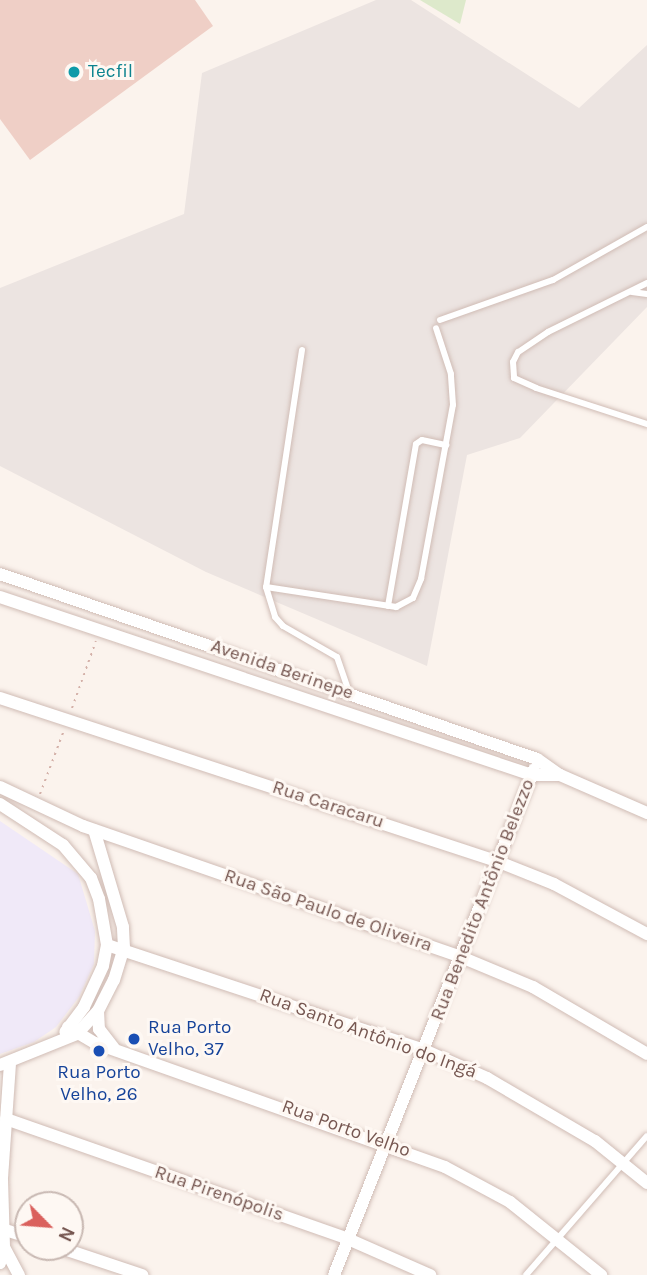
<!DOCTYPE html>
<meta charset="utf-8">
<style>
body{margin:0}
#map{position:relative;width:647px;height:1275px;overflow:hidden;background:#fbf3ed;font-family:Karla,sans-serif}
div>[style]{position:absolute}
.industrial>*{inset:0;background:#ece4e1}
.education>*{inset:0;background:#f0e9f8}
.green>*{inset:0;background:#dde9cb}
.building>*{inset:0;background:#efcfc6}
.path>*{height:2px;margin-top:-1px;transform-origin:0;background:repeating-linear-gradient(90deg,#d4b1a9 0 2px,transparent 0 7px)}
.roads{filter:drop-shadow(0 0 2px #d0bcb5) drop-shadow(0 0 2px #d0bcb5)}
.lane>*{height:6px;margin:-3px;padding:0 3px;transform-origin:3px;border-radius:3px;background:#fff}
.street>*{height:12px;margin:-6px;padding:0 6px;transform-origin:6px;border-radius:6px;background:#fff}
.dots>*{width:19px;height:19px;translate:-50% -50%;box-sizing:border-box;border:4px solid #fef8f3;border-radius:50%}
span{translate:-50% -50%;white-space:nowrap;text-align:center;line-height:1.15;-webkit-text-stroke:6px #fef8f3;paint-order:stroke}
.culture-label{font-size:19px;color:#0d838f}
.left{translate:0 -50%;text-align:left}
.street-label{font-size:19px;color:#765751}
.transit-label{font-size:19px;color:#164399}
.north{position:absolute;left:14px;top:1191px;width:70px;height:70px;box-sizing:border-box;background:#fef8f3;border:2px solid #c8b8b2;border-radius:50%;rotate:115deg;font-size:19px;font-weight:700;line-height:28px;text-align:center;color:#765751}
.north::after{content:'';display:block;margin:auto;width:24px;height:32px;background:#da615d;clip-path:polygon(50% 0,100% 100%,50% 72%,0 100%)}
</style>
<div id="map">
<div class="industrial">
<div style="clip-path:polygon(376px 0,411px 0,579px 108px,647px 45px,647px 307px,520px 438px,467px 455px,427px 666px,206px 572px,0 466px,0 288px,184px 214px,202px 73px)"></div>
</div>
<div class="education">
<div style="clip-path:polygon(0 821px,78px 874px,95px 931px,94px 964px,79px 997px,56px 1027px,34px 1042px,0 1054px)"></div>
</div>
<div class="green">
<div style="clip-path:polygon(420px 0,466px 0,460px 24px)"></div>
</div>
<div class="building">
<div style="clip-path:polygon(0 0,195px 0,213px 26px,30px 160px,0 119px)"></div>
</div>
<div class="path">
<div style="left:72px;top:708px;width:71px;rotate:-70.3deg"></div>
<div style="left:40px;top:794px;width:68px;rotate:-69.4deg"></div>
</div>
<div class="roads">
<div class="lane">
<div style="left:647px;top:283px;width:110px;rotate:153.7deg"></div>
<div style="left:548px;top:332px;width:36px;rotate:146deg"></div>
<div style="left:518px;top:352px;width:11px;rotate:117deg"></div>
<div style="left:513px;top:362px;width:16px;rotate:86deg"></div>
<div style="left:514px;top:378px;width:24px;rotate:24deg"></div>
<div style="left:536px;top:388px;width:117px;rotate:18deg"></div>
<div style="left:632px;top:292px;width:15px;rotate:8deg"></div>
<div style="left:440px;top:320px;width:120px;rotate:-19.5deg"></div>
<div style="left:553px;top:280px;width:108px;rotate:-29.4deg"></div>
<div style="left:302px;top:350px;width:240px;rotate:98.6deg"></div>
<div style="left:266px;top:587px;width:31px;rotate:73deg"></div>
<div style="left:275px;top:617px;width:12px;rotate:48deg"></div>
<div style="left:283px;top:626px;width:62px;rotate:29.9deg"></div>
<div style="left:337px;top:657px;width:37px;rotate:71deg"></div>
<div style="left:266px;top:587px;width:132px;rotate:8.7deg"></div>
<div style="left:396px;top:607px;width:19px;rotate:-28deg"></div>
<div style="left:413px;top:598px;width:21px;rotate:-67deg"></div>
<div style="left:421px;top:579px;width:177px;rotate:-79.6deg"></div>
<div style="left:453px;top:405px;width:31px;rotate:-94deg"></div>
<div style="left:451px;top:374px;width:48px;rotate:-108.1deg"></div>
<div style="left:388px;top:606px;width:164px;rotate:-80.2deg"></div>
<div style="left:416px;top:444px;width:7px;rotate:-34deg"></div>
<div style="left:422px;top:440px;width:25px;rotate:12deg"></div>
<div style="left:526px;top:1275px;width:184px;rotate:-49deg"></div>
</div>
<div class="street">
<div style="left:0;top:574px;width:568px;rotate:19.01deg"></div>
<div style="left:537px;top:759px;width:28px;rotate:35deg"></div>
<div style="left:560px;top:775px;width:95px;rotate:23.6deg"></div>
<div style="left:0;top:597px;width:561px;rotate:18.5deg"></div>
<div style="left:532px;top:775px;width:28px"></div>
<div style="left:0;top:698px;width:525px;rotate:18.19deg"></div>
<div style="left:499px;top:862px;width:59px;rotate:21.8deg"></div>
<div style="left:554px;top:884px;width:106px;rotate:28.3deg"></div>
<div style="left:0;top:787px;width:92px;rotate:25.2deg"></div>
<div style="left:83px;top:826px;width:400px;rotate:19.1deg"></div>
<div style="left:461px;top:957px;width:78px;rotate:22.6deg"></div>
<div style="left:533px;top:987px;width:132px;rotate:30.4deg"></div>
<div style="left:0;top:804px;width:75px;rotate:33.1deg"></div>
<div style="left:63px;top:845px;width:43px;rotate:49.7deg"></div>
<div style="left:91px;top:878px;width:22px;rotate:69deg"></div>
<div style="left:99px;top:899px;width:47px;rotate:80.1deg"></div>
<div style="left:107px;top:945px;width:21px;rotate:101deg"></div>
<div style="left:103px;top:966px;width:45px;rotate:114.9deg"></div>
<div style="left:84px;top:1007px;width:31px;rotate:127deg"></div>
<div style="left:107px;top:945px;width:334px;rotate:18.3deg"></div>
<div style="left:424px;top:1050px;width:69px;rotate:24deg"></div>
<div style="left:487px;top:1078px;width:125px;rotate:30.3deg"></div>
<div style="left:595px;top:1141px;width:67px;rotate:38.9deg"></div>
<div style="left:98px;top:1011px;width:18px;rotate:87deg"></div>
<div style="left:99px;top:1029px;width:24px;rotate:52deg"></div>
<div style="left:68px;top:1027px;width:31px;rotate:31deg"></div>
<div style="left:95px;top:1043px;width:371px;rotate:19.5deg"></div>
<div style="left:445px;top:1167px;width:74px;rotate:28.3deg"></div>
<div style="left:510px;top:1202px;width:117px;rotate:38.7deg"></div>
<div style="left:0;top:1065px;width:83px;rotate:-21.9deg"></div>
<div style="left:77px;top:1034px;width:31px;rotate:-48deg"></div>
<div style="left:98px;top:1011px;width:35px;rotate:-63deg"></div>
<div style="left:114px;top:980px;width:34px;rotate:-73deg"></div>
<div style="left:124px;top:948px;width:21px;rotate:-93deg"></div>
<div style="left:123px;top:927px;width:101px;rotate:-106.6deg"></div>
<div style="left:6px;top:1119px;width:362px;rotate:19.3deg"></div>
<div style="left:348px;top:1239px;width:90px;rotate:23.7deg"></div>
<div style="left:2px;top:1229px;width:27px;rotate:17deg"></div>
<div style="left:4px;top:1247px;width:32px;rotate:62deg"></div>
<div style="left:58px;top:1247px;width:89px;rotate:18.4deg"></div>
<div style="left:0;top:1263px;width:16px;rotate:-76deg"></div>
<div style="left:4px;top:1247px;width:69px;rotate:-91.7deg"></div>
<div style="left:2px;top:1178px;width:113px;rotate:-86deg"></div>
<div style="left:334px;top:1275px;width:544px;rotate:-68.43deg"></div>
</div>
</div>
<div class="dots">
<div style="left:74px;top:72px;background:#0f9aa8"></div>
<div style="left:134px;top:1039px;background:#1a4fb4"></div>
<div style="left:99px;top:1051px;background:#1a4fb4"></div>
</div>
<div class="culture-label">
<span class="left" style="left:88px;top:72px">Tecfil</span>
</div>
<div class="street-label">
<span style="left:282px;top:670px;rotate:19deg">Avenida Berinepe</span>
<span style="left:328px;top:805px;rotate:18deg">Rua Caracaru</span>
<span style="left:483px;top:900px;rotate:-69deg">Rua Benedito Antônio Belezzo</span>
<span style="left:328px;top:911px;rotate:19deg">Rua São Paulo de Oliveira</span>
<span style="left:368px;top:1034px;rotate:20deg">Rua Santo Antônio do Ingá</span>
<span style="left:346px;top:1129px;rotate:20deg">Rua Porto Velho</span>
<span style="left:219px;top:1194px;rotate:19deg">Rua Pirenópolis</span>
</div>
<div class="transit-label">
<span class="left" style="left:148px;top:1039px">Rua Porto<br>Velho, 37</span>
<span style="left:99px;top:1084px">Rua Porto<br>Velho, 26</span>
</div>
<div class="north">N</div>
</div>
